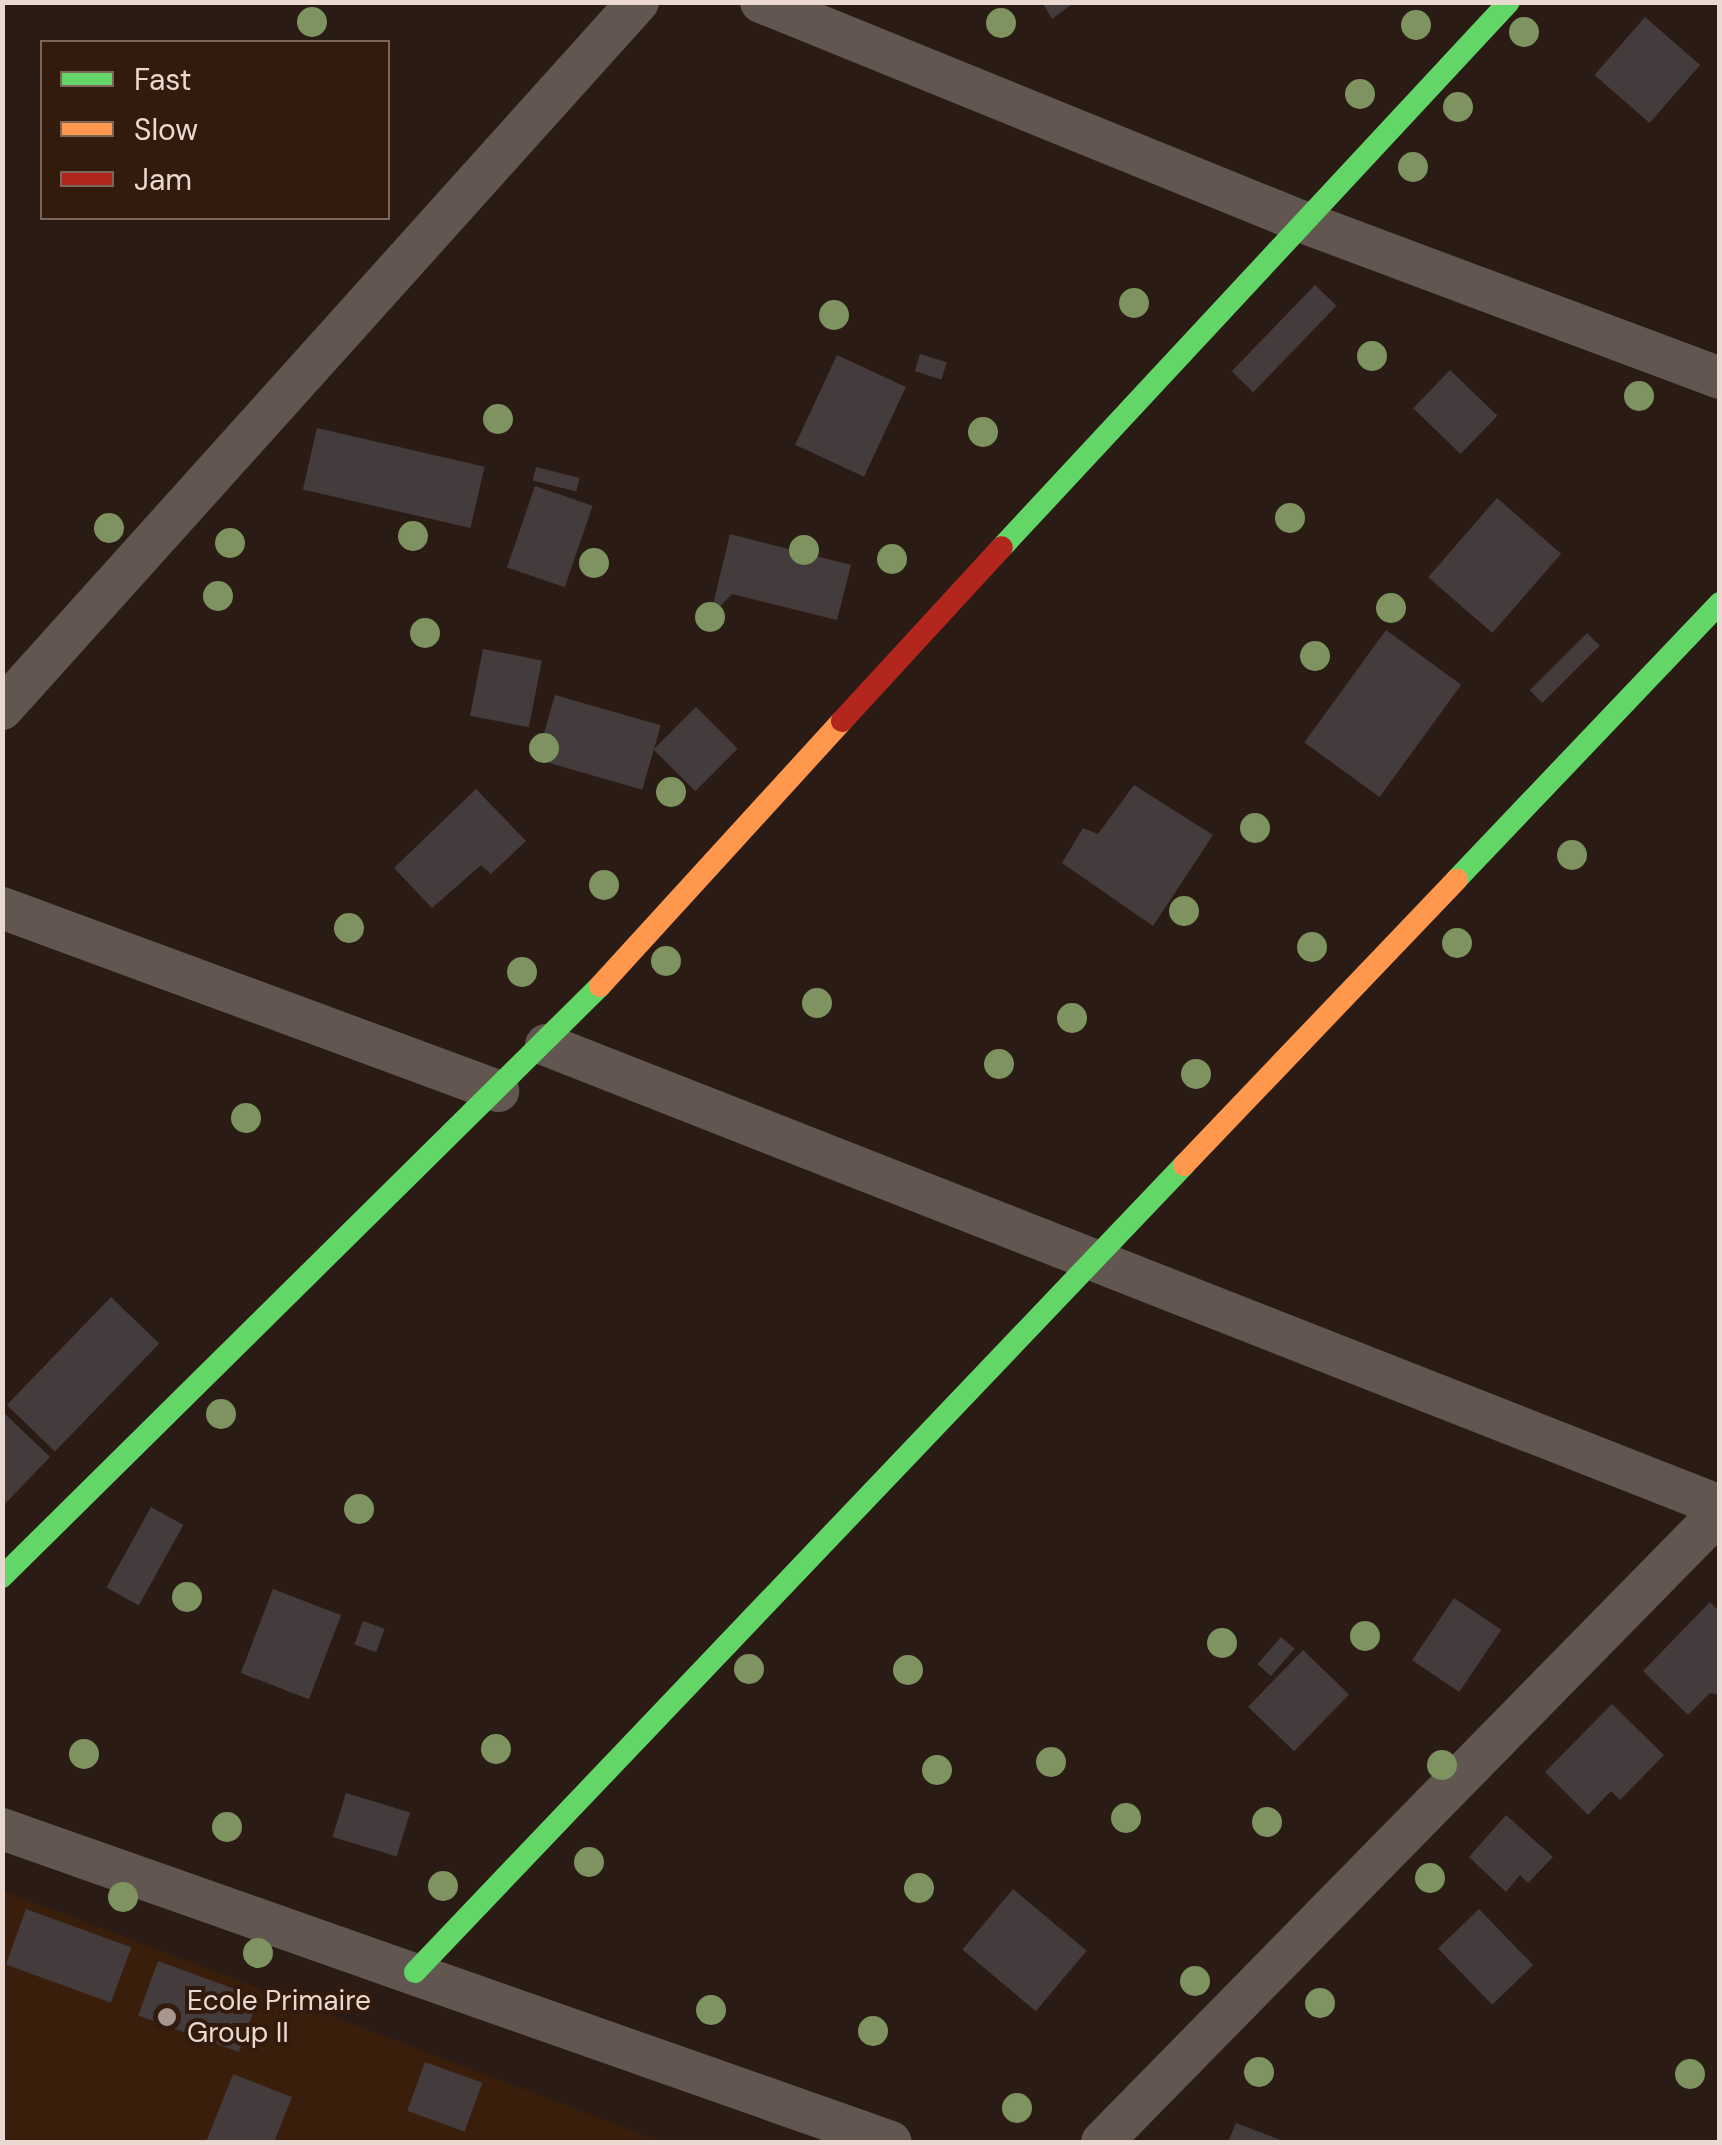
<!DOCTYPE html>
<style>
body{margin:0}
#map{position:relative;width:1722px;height:2145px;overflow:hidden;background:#2a1c14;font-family:"DM Sans",sans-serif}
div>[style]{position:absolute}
.built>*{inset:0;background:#3a1e0c}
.building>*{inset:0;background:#433b3c;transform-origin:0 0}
.street>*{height:42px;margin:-21px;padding:0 21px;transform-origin:21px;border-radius:21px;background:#615650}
.fast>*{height:22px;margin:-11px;padding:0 11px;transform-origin:11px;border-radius:11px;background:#63d668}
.slow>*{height:22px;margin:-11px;padding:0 11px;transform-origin:11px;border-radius:11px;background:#ff974d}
.jam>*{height:22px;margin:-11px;padding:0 11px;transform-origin:11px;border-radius:11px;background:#b3261e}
.trees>*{width:30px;height:30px;margin:-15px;border-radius:50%;background:#7e935f}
.dots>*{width:28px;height:28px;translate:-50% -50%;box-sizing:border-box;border:5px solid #321a0c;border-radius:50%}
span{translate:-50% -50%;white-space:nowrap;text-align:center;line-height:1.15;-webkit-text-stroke:8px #321a0c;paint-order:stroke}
.poi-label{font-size:28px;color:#ead9d0}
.left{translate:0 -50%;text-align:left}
.frame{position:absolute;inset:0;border:5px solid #ead9d0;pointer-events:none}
.legend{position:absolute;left:40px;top:40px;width:350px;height:180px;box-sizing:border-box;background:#321a0c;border:2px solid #7c665a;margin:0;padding:12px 18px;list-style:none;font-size:30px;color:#ead9d0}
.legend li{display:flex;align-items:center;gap:20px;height:50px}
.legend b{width:50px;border:2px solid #7c665a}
</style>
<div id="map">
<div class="built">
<div style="clip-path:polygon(3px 1891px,662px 2142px,3px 2142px)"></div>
</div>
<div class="building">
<div style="clip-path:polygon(1042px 2px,1075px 2px,1052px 19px)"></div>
<div style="left:1645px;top:17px;width:73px;height:77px;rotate:41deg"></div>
<div style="left:1315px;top:285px;width:30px;height:120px;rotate:44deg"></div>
<div style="left:920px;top:354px;width:28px;height:18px;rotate:17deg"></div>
<div style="left:837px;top:355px;width:76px;height:99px;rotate:25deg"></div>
<div style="left:1450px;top:370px;width:66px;height:53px;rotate:44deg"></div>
<div style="left:317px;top:428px;width:172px;height:63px;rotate:13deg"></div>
<div style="left:536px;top:467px;width:45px;height:14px;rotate:14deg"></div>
<div style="left:535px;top:486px;width:61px;height:86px;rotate:19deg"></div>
<div style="left:1497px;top:498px;width:85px;height:105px;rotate:41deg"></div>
<div style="clip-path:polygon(730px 534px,851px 565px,837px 620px,732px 594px,710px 617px)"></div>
<div style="left:1386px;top:630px;width:93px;height:139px;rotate:36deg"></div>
<div style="left:1587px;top:633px;width:18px;height:81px;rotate:45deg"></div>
<div style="left:483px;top:649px;width:60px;height:68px;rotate:11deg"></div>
<div style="left:555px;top:695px;width:110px;height:67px;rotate:16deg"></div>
<div style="left:696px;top:707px;width:59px;height:60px;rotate:45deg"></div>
<div style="clip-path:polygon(1134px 785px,1213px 835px,1153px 926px,1062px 863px,1083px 828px,1098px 834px)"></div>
<div style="clip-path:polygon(476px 789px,526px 841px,491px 874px,481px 865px,432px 908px,394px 868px)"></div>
<div style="left:111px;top:1297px;width:67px;height:150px;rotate:44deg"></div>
<div style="clip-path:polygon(2px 1411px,50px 1457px,2px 1507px)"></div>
<div style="left:151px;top:1507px;width:37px;height:92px;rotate:29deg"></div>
<div style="left:273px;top:1589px;width:73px;height:90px;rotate:21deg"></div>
<div style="left:1454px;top:1598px;width:57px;height:75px;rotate:34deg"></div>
<div style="clip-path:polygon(1710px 1602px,1720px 1612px,1720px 1695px,1710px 1693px,1688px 1715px,1643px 1671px)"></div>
<div style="left:363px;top:1621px;width:23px;height:25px;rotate:20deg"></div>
<div style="left:1281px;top:1637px;width:18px;height:36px;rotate:41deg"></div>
<div style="left:1303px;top:1650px;width:64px;height:79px;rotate:44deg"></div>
<div style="clip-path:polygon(1612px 1704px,1664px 1755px,1620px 1800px,1611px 1791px,1588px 1815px,1545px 1772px)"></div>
<div style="left:346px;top:1793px;width:67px;height:46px;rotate:17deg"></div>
<div style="clip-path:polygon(1506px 1815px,1553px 1857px,1528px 1883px,1520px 1875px,1506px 1892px,1469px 1857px)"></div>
<div style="left:1013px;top:1889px;width:96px;height:79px;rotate:40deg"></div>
<div style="left:26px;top:1909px;width:112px;height:59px;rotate:20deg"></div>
<div style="left:1479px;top:1909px;width:78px;height:57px;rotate:46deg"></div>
<div style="left:158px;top:1961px;width:107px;height:58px;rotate:20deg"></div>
<div style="left:425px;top:2062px;width:61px;height:52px;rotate:20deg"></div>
<div style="clip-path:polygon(233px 2074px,292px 2097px,274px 2142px,206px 2142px)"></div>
<div style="clip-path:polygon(1236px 2123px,1286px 2142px,1228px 2142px)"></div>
</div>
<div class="street">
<div style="left:761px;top:2px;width:582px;rotate:22.11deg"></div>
<div style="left:1300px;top:221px;width:448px;rotate:20.5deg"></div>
<div style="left:2px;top:709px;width:951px;rotate:-48.03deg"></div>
<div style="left:2px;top:908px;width:529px;rotate:20.25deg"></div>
<div style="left:546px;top:1045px;width:1261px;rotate:21.44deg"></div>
<div style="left:2px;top:1829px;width:942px;rotate:19.4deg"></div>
<div style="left:1102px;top:2142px;width:883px;rotate:-45.55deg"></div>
</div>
<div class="fast">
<div style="left:1002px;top:547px;width:744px;rotate:-47.07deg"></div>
<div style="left:1457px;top:879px;width:381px;rotate:-46.4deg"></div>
<div style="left:2px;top:1577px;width:841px;rotate:-44.66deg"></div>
<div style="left:415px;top:1972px;width:1115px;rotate:-46.38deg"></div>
</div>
<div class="slow">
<div style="left:600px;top:986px;width:359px;rotate:-47.6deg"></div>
<div style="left:1184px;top:1165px;width:395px;rotate:-46.3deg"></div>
</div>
<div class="jam">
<div style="left:842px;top:721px;width:236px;rotate:-47.4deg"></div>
</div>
<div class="trees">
<div style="left:312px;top:22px"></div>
<div style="left:1001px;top:23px"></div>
<div style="left:1416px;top:25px"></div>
<div style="left:1524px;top:32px"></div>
<div style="left:1360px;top:94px"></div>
<div style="left:1458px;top:107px"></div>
<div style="left:1413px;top:167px"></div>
<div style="left:1134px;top:303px"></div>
<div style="left:834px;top:315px"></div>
<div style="left:1372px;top:356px"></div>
<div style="left:1639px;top:396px"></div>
<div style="left:498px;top:419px"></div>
<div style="left:983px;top:432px"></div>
<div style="left:1290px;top:518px"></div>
<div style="left:109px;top:528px"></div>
<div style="left:413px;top:536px"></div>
<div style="left:230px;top:543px"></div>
<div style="left:804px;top:550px"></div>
<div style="left:892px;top:559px"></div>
<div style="left:594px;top:563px"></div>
<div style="left:218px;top:596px"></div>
<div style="left:1391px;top:608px"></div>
<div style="left:710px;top:617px"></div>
<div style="left:425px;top:633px"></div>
<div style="left:1315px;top:656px"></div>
<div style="left:544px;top:748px"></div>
<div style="left:671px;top:792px"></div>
<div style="left:1255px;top:828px"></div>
<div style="left:1572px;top:855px"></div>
<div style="left:604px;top:885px"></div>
<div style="left:1184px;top:911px"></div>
<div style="left:349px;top:928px"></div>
<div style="left:1457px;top:943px"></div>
<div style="left:1312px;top:947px"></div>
<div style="left:666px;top:961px"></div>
<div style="left:522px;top:972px"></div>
<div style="left:817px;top:1003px"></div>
<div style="left:1072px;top:1018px"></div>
<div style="left:999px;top:1064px"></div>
<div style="left:1196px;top:1074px"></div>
<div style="left:246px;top:1118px"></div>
<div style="left:221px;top:1414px"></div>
<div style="left:359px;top:1509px"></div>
<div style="left:187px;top:1597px"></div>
<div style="left:1365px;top:1636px"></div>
<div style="left:1222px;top:1643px"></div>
<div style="left:749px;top:1669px"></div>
<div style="left:908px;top:1670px"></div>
<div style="left:496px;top:1749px"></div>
<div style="left:84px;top:1754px"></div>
<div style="left:1051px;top:1762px"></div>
<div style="left:1442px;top:1765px"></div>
<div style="left:937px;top:1770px"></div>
<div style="left:1126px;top:1818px"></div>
<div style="left:1267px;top:1822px"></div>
<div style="left:227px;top:1827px"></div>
<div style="left:589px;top:1862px"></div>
<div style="left:1430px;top:1878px"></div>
<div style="left:443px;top:1886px"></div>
<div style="left:919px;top:1888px"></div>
<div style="left:123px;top:1897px"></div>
<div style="left:258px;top:1953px"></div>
<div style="left:1195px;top:1981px"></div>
<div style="left:1320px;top:2003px"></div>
<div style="left:711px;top:2010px"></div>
<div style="left:873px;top:2031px"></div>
<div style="left:1259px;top:2072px"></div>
<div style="left:1690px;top:2074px"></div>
<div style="left:1017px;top:2108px"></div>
</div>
<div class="dots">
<div style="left:167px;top:2017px;background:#a7978e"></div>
</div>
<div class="poi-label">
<span class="left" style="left:187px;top:2017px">Ecole Primaire<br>Group II</span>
</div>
<div class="frame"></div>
<ul class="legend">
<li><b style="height:12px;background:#63d668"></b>Fast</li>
<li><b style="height:12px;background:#ff974d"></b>Slow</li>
<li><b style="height:12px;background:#b3261e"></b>Jam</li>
</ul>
</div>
